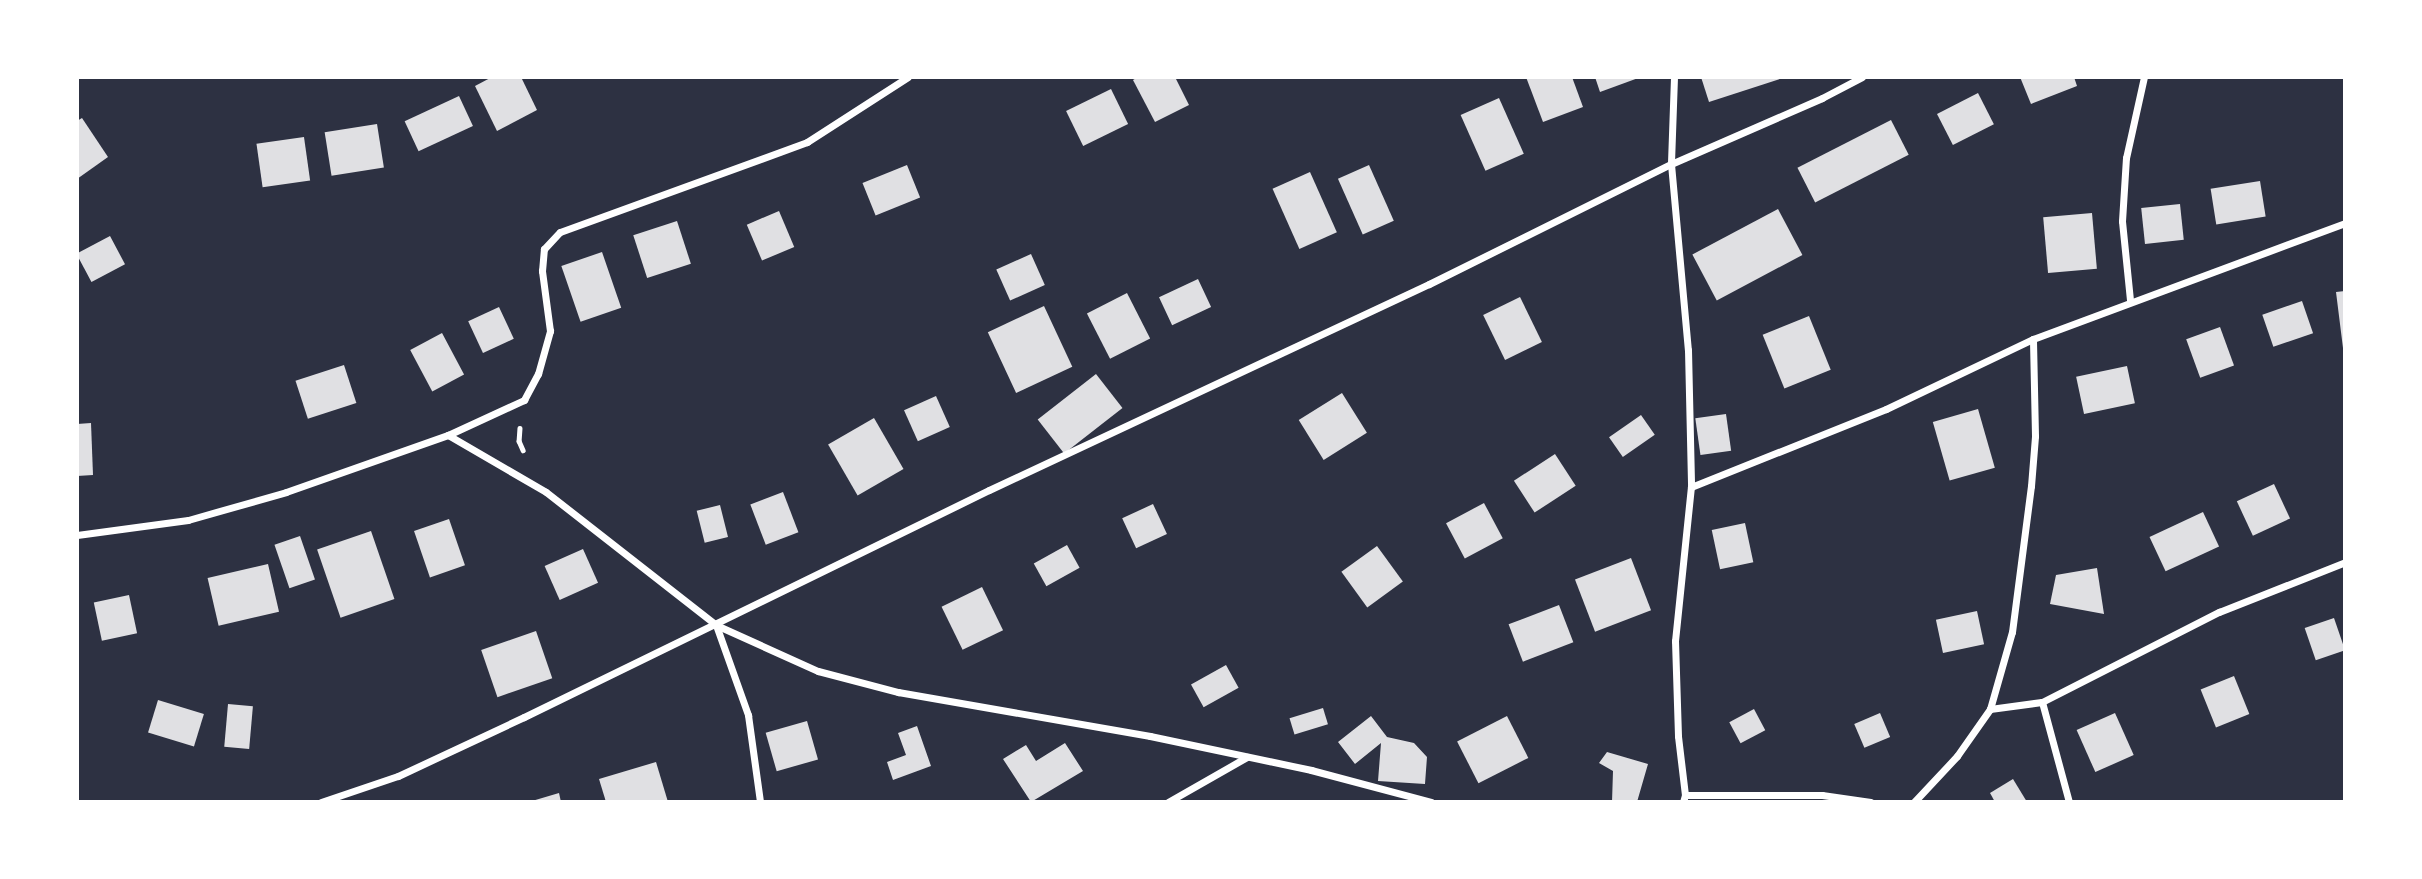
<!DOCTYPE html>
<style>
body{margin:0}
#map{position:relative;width:2422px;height:879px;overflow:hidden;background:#2d3142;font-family:"Titillium Web",sans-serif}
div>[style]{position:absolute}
.building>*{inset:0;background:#e0e0e3;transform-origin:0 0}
.path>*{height:4.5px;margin:-2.25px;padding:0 2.25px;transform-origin:2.25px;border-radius:2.25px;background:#fff}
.minor>*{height:7px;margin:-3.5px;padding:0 3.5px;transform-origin:3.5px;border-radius:3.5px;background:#fff}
span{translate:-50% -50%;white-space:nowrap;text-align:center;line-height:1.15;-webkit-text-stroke:7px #fff;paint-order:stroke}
.frame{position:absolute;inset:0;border:79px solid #fff;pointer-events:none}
</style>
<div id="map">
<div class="building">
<div style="clip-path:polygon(492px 77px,521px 77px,537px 110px,497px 131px,475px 86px)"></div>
<div style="clip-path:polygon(1138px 77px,1175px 77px,1189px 105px,1155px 122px,1133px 80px)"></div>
<div style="clip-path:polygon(1526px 77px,1572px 77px,1583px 107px,1543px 122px)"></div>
<div style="clip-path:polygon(1595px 77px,1641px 77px,1600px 92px)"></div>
<div style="clip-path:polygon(1701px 77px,1783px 77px,1783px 78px,1709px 102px)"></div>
<div style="clip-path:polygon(2020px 77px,2074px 77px,2077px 86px,2031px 104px)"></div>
<div style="left:1111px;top:89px;width:39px;height:50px;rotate:64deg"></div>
<div style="left:1978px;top:93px;width:35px;height:46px;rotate:63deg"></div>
<div style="left:459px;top:96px;width:33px;height:60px;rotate:65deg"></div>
<div style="left:1499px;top:98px;width:61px;height:42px;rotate:66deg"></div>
<div style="clip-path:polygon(82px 118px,108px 157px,77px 179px,77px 121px)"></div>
<div style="left:1891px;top:120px;width:39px;height:105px;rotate:63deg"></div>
<div style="left:377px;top:124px;width:44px;height:53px;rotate:81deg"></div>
<div style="left:304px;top:137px;width:44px;height:48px;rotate:82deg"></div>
<div style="left:907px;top:165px;width:35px;height:48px;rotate:68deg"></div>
<div style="left:1369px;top:165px;width:61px;height:34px;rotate:66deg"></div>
<div style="left:1310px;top:172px;width:66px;height:41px;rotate:66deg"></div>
<div style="left:2260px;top:181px;width:36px;height:50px;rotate:81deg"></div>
<div style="left:2180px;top:204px;width:36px;height:39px;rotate:84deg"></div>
<div style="left:1778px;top:209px;width:52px;height:97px;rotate:62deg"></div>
<div style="left:779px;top:211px;width:39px;height:35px;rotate:67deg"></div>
<div style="left:2092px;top:213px;width:56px;height:49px;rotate:85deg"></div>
<div style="left:677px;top:221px;width:45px;height:46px;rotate:72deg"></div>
<div style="left:110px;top:236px;width:32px;height:38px;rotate:62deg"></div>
<div style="left:602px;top:252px;width:59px;height:43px;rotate:71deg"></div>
<div style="left:1031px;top:254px;width:34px;height:38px;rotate:66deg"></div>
<div style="left:1198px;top:279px;width:31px;height:43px;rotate:65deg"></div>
<div style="clip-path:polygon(2345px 291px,2345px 348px,2343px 348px,2336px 292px)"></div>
<div style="left:1127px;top:293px;width:51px;height:45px;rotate:63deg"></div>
<div style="left:1520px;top:297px;width:50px;height:41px;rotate:64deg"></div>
<div style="left:2302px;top:301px;width:34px;height:42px;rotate:71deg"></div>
<div style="left:1044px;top:306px;width:67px;height:62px;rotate:65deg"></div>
<div style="left:499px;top:307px;width:35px;height:34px;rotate:65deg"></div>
<div style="left:1809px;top:316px;width:58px;height:50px;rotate:68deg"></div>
<div style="left:2220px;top:327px;width:41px;height:36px;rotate:70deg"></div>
<div style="left:442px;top:333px;width:47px;height:36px;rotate:62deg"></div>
<div style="left:344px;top:365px;width:40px;height:51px;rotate:72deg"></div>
<div style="left:2127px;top:366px;width:38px;height:52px;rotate:78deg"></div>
<div style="left:1096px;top:374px;width:43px;height:74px;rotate:52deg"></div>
<div style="left:1342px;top:393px;width:47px;height:51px;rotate:58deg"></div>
<div style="left:936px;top:396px;width:34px;height:35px;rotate:66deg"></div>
<div style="left:1978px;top:409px;width:61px;height:47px;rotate:74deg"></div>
<div style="left:1726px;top:414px;width:37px;height:31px;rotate:82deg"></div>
<div style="left:1641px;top:415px;width:24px;height:39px;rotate:55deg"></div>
<div style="left:874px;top:418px;width:59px;height:53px;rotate:60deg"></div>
<div style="clip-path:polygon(91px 423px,93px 475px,77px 476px,77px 424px)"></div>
<div style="left:1555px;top:454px;width:38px;height:49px;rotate:57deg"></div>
<div style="left:2274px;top:484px;width:38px;height:41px;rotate:65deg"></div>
<div style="left:783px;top:492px;width:43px;height:35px;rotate:69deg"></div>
<div style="left:1484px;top:503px;width:40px;height:43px;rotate:62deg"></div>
<div style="left:1153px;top:504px;width:33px;height:34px;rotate:65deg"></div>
<div style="left:720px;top:505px;width:33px;height:24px;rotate:76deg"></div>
<div style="left:2203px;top:512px;width:38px;height:59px;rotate:65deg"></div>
<div style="left:449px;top:519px;width:49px;height:37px;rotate:71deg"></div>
<div style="left:1745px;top:523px;width:40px;height:34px;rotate:78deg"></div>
<div style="left:371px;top:531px;width:72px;height:57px;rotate:71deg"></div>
<div style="left:300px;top:536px;width:46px;height:27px;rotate:71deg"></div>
<div style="left:1067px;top:545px;width:26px;height:38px;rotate:61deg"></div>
<div style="left:1377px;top:546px;width:44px;height:44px;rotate:54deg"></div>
<div style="left:583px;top:549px;width:37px;height:42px;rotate:66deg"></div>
<div style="left:1631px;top:558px;width:56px;height:60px;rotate:69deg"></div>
<div style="left:268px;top:564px;width:49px;height:62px;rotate:77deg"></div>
<div style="clip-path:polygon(2097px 568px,2104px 614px,2050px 604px,2056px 575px)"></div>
<div style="left:982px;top:587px;width:48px;height:45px;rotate:64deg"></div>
<div style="left:129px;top:595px;width:39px;height:36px;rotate:78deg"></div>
<div style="left:1559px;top:605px;width:40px;height:54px;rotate:69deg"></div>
<div style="left:1977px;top:611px;width:34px;height:42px;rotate:78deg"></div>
<div style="left:2334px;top:618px;width:34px;height:31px;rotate:71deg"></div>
<div style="left:536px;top:631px;width:50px;height:58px;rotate:71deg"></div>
<div style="left:1226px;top:665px;width:26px;height:40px;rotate:61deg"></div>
<div style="left:2234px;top:676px;width:41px;height:36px;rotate:68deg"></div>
<div style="left:158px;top:700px;width:48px;height:34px;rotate:17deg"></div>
<div style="left:228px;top:704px;width:25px;height:43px;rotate:5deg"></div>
<div style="left:1323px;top:708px;width:17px;height:35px;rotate:73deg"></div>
<div style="left:1754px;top:709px;width:24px;height:28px;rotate:62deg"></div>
<div style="left:1880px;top:713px;width:26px;height:28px;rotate:67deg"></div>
<div style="left:2115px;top:713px;width:46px;height:42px;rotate:66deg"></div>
<div style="clip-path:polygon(1371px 716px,1387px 737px,1414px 743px,1427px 757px,1425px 784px,1378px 781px,1381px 743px,1355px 764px,1338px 742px)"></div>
<div style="left:1507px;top:716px;width:47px;height:56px;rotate:63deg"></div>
<div style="left:807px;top:721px;width:40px;height:43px;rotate:74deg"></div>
<div style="clip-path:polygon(917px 726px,931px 766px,893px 780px,887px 762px,906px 755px,898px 733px)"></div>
<div style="clip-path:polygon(1065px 743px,1083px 771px,1031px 802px,1003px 759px,1026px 745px,1036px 761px)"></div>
<div style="clip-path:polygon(1607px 752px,1648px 764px,1637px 802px,1612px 802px,1613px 771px,1599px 763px)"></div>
<div style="clip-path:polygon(656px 762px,668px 802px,606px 802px,599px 779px)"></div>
<div style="clip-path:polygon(2013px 779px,2027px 802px,1995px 802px,1990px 793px)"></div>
<div style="clip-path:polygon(559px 793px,561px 802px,532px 802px,532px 801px)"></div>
</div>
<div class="path">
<div style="left:520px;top:428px;width:13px;rotate:94deg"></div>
<div style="left:519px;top:441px;width:10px;rotate:66deg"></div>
</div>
<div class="minor">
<div style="left:1674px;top:77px;width:87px;rotate:92deg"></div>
<div style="left:1671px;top:164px;width:187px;rotate:84.8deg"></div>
<div style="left:1688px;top:350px;width:137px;rotate:88.7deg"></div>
<div style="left:2130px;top:300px;width:79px;rotate:-95.8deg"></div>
<div style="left:2122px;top:221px;width:63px;rotate:-86.4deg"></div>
<div style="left:2126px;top:158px;width:83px;rotate:-77.5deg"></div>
<div style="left:448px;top:435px;width:84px;rotate:-24.7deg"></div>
<div style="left:524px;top:400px;width:30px;rotate:-62deg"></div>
<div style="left:538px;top:374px;width:45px;rotate:-74.4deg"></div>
<div style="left:550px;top:331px;width:61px;rotate:-97.6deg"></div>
<div style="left:542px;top:271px;width:22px;rotate:-85deg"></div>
<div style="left:544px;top:249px;width:23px;rotate:-47deg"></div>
<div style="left:560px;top:232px;width:263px;rotate:-20deg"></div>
<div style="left:807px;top:142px;width:120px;rotate:-32.8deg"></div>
<div style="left:77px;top:535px;width:112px;rotate:-7.7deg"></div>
<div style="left:188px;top:520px;width:102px;rotate:-15.9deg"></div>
<div style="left:286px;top:492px;width:172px;rotate:-19.4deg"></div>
<div style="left:448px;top:435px;width:113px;rotate:30.2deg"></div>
<div style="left:546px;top:492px;width:216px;rotate:38deg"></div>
<div style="left:716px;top:625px;width:112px;rotate:24.3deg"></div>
<div style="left:818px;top:671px;width:83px;rotate:14.7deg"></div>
<div style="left:898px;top:692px;width:256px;rotate:9.9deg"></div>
<div style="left:1150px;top:736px;width:165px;rotate:11.9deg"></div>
<div style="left:1311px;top:770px;width:124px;rotate:14.9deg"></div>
<div style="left:716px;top:625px;width:96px;rotate:70.4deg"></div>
<div style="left:748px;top:715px;width:88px;rotate:82.1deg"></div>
<div style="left:2042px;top:702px;width:104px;rotate:74.9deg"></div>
<div style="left:1990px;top:709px;width:80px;rotate:-74.1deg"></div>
<div style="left:2012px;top:632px;width:147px;rotate:-82.6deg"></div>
<div style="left:2031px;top:486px;width:50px;rotate:-85.4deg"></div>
<div style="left:2035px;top:436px;width:97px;rotate:-91.2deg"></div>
<div style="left:1685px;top:795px;width:137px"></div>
<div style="left:1822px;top:795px;width:49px;rotate:8.1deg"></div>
<div style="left:321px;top:802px;width:81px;rotate:-18.7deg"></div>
<div style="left:398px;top:776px;width:139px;rotate:-25.1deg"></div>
<div style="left:524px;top:717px;width:517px;rotate:-26.02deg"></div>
<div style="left:989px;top:490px;width:486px;rotate:-25.1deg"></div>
<div style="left:1429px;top:284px;width:270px;rotate:-26.4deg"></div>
<div style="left:1671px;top:164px;width:165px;rotate:-23.6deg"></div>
<div style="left:1822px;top:98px;width:45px;rotate:-27.7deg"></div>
<div style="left:1168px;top:802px;width:91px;rotate:-29.7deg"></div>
<div style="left:1683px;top:802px;width:7px;rotate:-74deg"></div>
<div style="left:1685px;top:795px;width:59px;rotate:-96.8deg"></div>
<div style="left:1678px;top:736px;width:95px;rotate:-91.8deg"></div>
<div style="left:1675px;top:641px;width:155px;rotate:-84.1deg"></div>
<div style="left:1691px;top:487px;width:210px;rotate:-21.8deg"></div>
<div style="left:1886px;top:409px;width:163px;rotate:-25.5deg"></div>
<div style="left:2033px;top:339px;width:333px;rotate:-20.4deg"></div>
<div style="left:1914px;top:802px;width:63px;rotate:-46.9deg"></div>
<div style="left:1957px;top:756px;width:57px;rotate:-54.9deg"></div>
<div style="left:1990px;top:709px;width:52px;rotate:-7.7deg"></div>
<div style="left:2042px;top:702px;width:199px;rotate:-27deg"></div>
<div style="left:2219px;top:612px;width:136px;rotate:-21.6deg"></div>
</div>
<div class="frame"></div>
</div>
